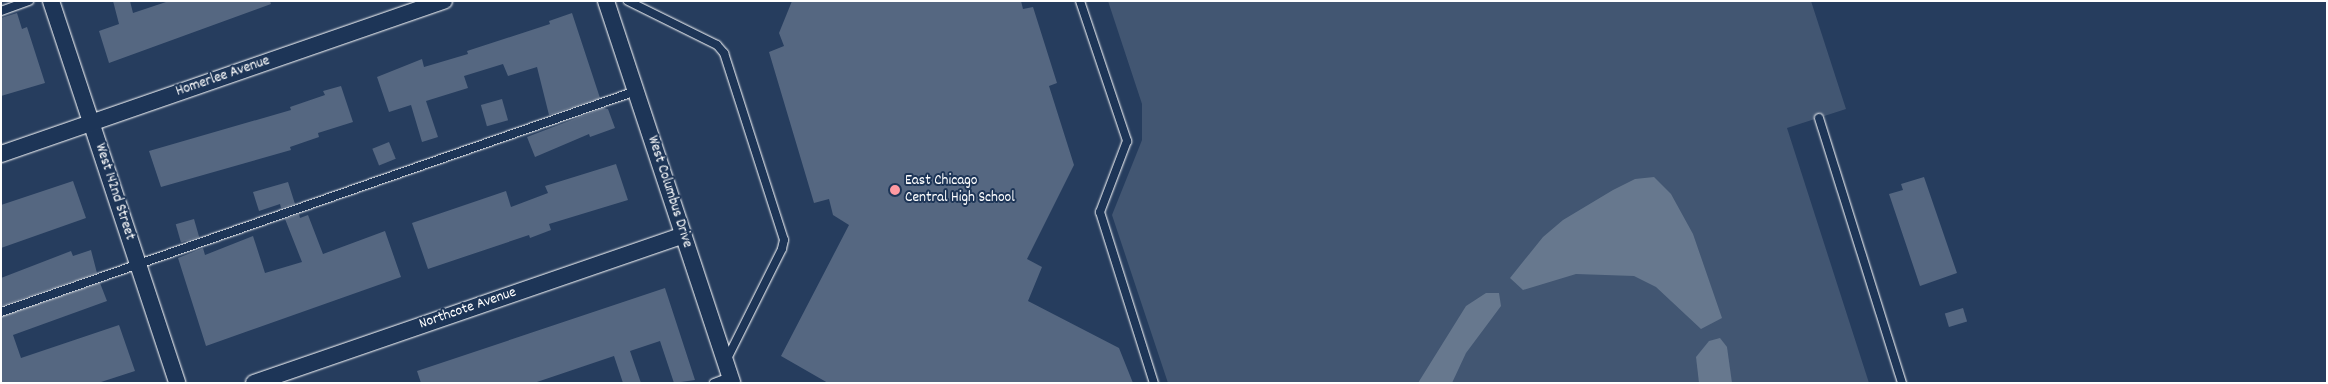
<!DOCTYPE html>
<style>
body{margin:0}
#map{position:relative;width:2328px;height:384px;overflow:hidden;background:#263d5e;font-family:Dekko,sans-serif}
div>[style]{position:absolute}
.green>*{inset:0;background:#425672}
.water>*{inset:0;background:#67788e}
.building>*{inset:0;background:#556781;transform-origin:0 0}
.roads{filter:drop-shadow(0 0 1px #fff) drop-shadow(0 0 1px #fff)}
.lane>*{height:8px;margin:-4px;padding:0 4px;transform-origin:4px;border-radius:4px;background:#1d3557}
.street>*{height:16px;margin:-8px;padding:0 8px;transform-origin:8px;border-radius:8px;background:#1d3557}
.dots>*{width:14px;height:14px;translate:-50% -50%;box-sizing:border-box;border:2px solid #1d3557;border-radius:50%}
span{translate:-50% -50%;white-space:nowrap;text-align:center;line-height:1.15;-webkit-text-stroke:4px #1d3557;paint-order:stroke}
.street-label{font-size:15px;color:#fff}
.poi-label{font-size:15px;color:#fff}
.left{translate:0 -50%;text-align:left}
.frame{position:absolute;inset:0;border:2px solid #fff;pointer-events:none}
</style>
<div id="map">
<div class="green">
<div style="clip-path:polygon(1108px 1px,1811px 1px,1846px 109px,1787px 128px,1869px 383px,1168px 383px,1112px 215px,1142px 140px,1142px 104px)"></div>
</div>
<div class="water">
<div style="clip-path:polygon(1654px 177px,1671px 194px,1693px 234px,1722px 318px,1701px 329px,1656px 287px,1634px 276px,1576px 274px,1523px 290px,1510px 278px,1543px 237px,1563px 220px,1613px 190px,1635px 179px)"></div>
<div style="clip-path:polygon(1486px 293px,1499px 293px,1501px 306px,1466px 353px,1452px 383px,1418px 383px,1466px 306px)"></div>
<div style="clip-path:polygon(1720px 338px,1727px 347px,1732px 383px,1699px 383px,1696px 357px,1709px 341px)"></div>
</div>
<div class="building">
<div style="clip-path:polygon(113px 1px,130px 1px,133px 13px,169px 1px,270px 1px,271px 4px,109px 63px,99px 31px,119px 24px)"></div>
<div style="clip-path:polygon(792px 1px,1021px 1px,1023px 9px,1033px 7px,1057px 83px,1049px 86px,1074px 165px,1027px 259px,1042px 267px,1028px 301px,1119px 348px,1133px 383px,828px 383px,781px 356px,849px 225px,833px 215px,829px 199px,814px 203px,769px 52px,784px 46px,779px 33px)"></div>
<div style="clip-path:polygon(17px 13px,22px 29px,27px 27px,45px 83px,1px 96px,1px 18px)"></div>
<div style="clip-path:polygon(572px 13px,600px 98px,549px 115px,537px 67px,508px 76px,503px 64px,464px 76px,468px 88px,426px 101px,438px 137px,422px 142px,411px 105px,389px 112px,377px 77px,422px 59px,424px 67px,468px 54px,467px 51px,550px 24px,549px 21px)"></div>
<div style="clip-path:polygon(341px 86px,353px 122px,318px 133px,319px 137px,290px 147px,291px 150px,161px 187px,149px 151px,291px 110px,290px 107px,325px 95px,323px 91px)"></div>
<div style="left:502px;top:99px;width:22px;height:22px;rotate:74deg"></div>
<div style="clip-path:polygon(603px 108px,608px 109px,615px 128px,590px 137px,589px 134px,535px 157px,527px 137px)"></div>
<div style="left:389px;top:142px;width:18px;height:18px;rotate:68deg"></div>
<div style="clip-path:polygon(616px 164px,628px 200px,549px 224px,551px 230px,530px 238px,529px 235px,428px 269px,412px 223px,506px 191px,511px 207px,548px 193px,545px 186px)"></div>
<div style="clip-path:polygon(1924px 177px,1957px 273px,1920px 286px,1889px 194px,1903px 190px,1901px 184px)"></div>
<div style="clip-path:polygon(73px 181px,86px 218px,1px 248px,1px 205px)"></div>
<div style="clip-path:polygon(288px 182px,295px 204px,281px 208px,280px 204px,259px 211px,253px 192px)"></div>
<div style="clip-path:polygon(299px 214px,300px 218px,308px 215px,323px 254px,385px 231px,401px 277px,206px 346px,178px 258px,203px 248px,205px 255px,253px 236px,265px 273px,302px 262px,285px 219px)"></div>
<div style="left:194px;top:219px;width:19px;height:19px;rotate:74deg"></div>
<div style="clip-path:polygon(91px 250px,97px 273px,1px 306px,1px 278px,71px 251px,73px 256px)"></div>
<div style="clip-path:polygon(100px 283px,107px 301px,13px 335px,21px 358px,119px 325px,135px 371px,98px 383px,1px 383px,1px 317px)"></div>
<div style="clip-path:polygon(665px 288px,695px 380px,674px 383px,660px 341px,630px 351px,641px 383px,623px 383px,614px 356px,534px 383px,421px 383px,417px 371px)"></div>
<div style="left:1963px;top:308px;width:14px;height:19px;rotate:73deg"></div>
</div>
<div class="roads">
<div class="lane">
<div style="left:628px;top:1px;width:99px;rotate:26.3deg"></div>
<div style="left:717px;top:45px;width:11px;rotate:49deg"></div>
<div style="left:724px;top:53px;width:196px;rotate:72.2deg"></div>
<div style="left:784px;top:240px;width:9px;rotate:103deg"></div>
<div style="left:782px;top:249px;width:125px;rotate:116.6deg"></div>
<div style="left:1080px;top:1px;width:148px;rotate:71.4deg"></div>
<div style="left:1127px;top:141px;width:76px;rotate:110.8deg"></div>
<div style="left:1100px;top:212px;width:179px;rotate:72.5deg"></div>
<div style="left:1px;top:11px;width:30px;rotate:-20deg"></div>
<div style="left:1819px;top:118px;width:278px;rotate:72.6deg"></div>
<div style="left:1px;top:312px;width:672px;rotate:-19.19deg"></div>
<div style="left:714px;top:383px;width:17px;rotate:-21deg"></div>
</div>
<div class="street">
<div style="left:51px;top:1px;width:402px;rotate:71.7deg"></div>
<div style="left:606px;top:1px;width:402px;rotate:71.7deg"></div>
<div style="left:1px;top:154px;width:469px;rotate:-19.1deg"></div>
<div style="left:254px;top:383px;width:454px;rotate:-19deg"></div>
</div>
</div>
<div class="dots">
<div style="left:895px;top:190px;background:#ff9aa2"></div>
</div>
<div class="street-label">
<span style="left:223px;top:77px;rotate:-19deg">Homerlee Avenue</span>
<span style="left:114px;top:192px;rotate:72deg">West 142nd Street</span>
<span style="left:669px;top:192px;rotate:72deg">West Columbus Drive</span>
<span style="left:468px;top:309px;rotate:-19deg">Northcote Avenue</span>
</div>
<div class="poi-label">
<span class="left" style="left:905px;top:190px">East Chicago<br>Central High School</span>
</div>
<div class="frame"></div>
</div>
